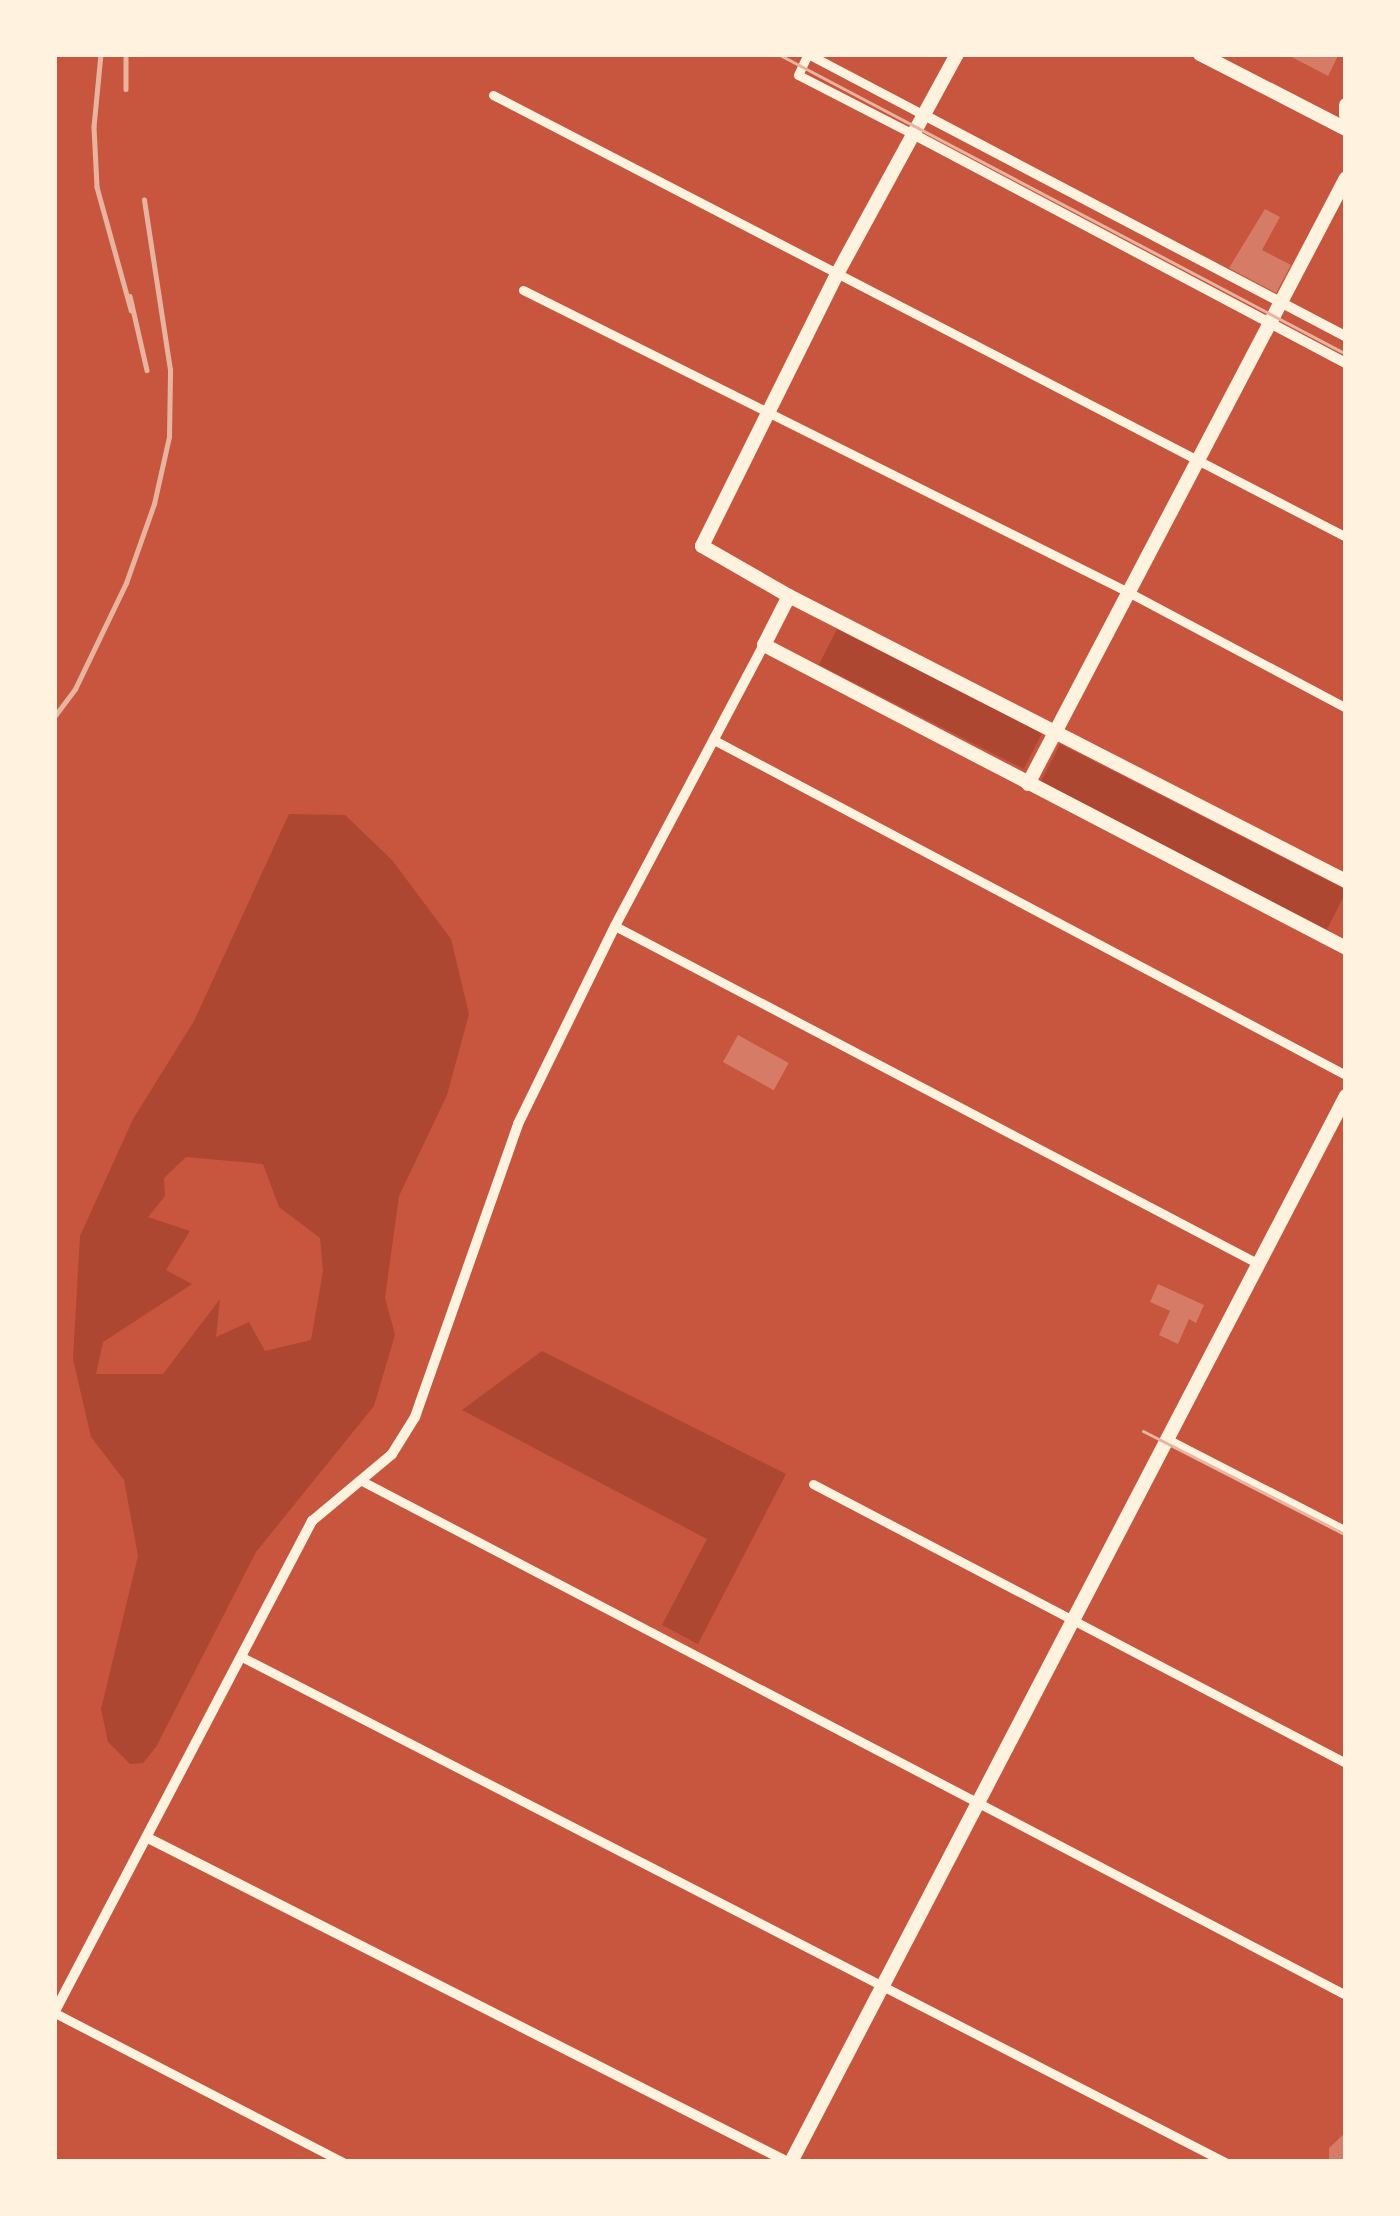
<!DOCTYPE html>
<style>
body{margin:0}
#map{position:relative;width:1400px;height:2216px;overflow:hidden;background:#c8553d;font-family:"DM Sans",sans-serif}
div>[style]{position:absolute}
.green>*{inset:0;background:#ae4732;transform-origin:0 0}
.building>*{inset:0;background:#d67c66;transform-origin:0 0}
.minor>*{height:9px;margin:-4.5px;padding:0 4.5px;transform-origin:4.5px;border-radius:4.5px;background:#fff3e0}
.tertiary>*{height:10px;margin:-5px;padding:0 5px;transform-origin:5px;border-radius:5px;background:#fff3e0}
.primary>*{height:14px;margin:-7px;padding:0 7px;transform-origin:7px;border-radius:7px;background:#fff3e0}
.tram>*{height:3px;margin:-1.5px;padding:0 1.5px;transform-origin:1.5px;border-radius:1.5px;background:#e9b49f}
.rail>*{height:4.5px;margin:-2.25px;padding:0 2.25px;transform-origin:2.25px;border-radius:2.25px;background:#e9b49f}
span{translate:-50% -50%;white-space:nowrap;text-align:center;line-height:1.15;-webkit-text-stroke:9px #fff3e0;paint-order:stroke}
.frame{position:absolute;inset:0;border:57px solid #fff3e0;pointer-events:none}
</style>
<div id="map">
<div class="green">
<div style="left:837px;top:629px;width:230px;height:40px;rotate:27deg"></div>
<div style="left:1060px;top:744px;width:322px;height:44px;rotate:27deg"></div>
<div style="clip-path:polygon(evenodd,289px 814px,345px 815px,392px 860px,451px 939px,469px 1014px,447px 1095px,399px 1196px,385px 1298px,395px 1335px,374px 1406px,256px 1552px,156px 1747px,143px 1763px,130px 1764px,108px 1742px,101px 1709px,138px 1556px,124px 1480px,91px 1437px,73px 1359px,80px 1236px,133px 1119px,194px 1021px,289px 814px,186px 1157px,263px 1164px,279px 1207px,320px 1238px,323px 1271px,311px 1340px,265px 1351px,249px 1322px,216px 1337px,220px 1299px,163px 1374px,96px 1374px,103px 1342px,192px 1284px,166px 1270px,190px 1231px,148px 1217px,165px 1196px,164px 1178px,186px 1157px)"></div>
<div style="clip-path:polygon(542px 1351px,786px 1474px,698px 1644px,662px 1625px,707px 1539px,462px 1410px)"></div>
</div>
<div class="building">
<div style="clip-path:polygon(1286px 54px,1339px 54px,1328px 76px)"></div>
<div style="clip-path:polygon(1265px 209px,1280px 217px,1262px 250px,1291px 265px,1276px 293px,1229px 268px)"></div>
<div style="left:738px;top:1035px;width:58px;height:31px;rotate:29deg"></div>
<div style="clip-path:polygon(1158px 1284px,1204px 1305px,1196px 1323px,1189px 1319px,1178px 1344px,1159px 1335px,1170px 1311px,1150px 1302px)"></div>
<div style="clip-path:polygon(1346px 2132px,1346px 2162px,1329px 2162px,1329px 2148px)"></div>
</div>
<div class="minor">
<div style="left:493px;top:95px;width:961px;rotate:27.39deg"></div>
<div style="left:913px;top:134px;width:129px;rotate:-152.8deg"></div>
<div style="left:798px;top:75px;width:23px;rotate:-65deg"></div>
<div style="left:808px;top:54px;width:131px;rotate:27.7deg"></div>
<div style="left:523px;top:290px;width:678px;rotate:26.53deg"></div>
<div style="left:1130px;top:593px;width:245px;rotate:28deg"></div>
<div style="left:714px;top:740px;width:715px;rotate:27.93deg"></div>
<div style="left:615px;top:926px;width:725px;rotate:27.7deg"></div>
<div style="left:1167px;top:1439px;width:201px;rotate:27.2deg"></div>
<div style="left:362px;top:1481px;width:1110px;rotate:27.58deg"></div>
<div style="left:813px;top:1484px;width:602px;rotate:27.63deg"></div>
<div style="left:242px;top:1657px;width:1105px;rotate:27.19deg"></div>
<div style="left:55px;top:2013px;width:324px;rotate:27.4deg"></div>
</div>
<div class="tertiary">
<div style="left:924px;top:115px;width:477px;rotate:27.7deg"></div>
<div style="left:913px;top:134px;width:490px;rotate:27.9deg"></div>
<div style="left:148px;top:1838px;width:717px;rotate:26.85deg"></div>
<div style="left:54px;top:2013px;width:556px;rotate:-62.33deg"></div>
<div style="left:312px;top:1521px;width:104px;rotate:-39.9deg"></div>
<div style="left:392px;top:1454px;width:44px;rotate:-58.1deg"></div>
<div style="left:415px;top:1417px;width:311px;rotate:-70.6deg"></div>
<div style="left:518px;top:1124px;width:220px;rotate:-63.9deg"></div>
<div style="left:615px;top:926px;width:318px;rotate:-62.1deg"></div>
</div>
<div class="primary">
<div style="left:957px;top:54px;width:248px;rotate:118.6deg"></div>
<div style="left:838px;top:272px;width:306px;rotate:116.4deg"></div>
<div style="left:702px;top:546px;width:100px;rotate:29.9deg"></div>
<div style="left:789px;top:596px;width:55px;rotate:117deg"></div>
<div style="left:764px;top:645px;width:656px;rotate:27.5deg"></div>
<div style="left:1200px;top:54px;width:164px;rotate:27.2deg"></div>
<div style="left:1346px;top:105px;width:10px;rotate:90deg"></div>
<div style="left:789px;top:596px;width:626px;rotate:27.1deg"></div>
<div style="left:1028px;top:784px;width:684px;rotate:-62.31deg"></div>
<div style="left:791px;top:2162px;width:1202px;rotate:-62.5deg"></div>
</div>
<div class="tram">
<div style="left:680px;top:54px;width:43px"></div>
<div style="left:778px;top:54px;width:642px;rotate:27.84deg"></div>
<div style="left:1143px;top:1431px;width:228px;rotate:27.1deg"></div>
</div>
<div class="rail">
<div style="left:101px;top:54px;width:73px;rotate:95.5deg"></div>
<div style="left:94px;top:127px;width:60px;rotate:87.1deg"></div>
<div style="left:97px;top:187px;width:128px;rotate:74.5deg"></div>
<div style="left:126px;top:54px;width:35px;rotate:90deg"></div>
<div style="left:130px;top:296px;width:76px;rotate:77.1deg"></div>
<div style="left:54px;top:717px;width:35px;rotate:-53deg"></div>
<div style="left:75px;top:689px;width:118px;rotate:-64.3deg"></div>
<div style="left:126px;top:583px;width:84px;rotate:-70.5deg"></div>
<div style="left:154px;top:504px;width:69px;rotate:-77.4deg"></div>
<div style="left:169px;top:437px;width:67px;rotate:-89.1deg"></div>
<div style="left:170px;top:370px;width:172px;rotate:-98.7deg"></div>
</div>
<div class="frame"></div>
</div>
